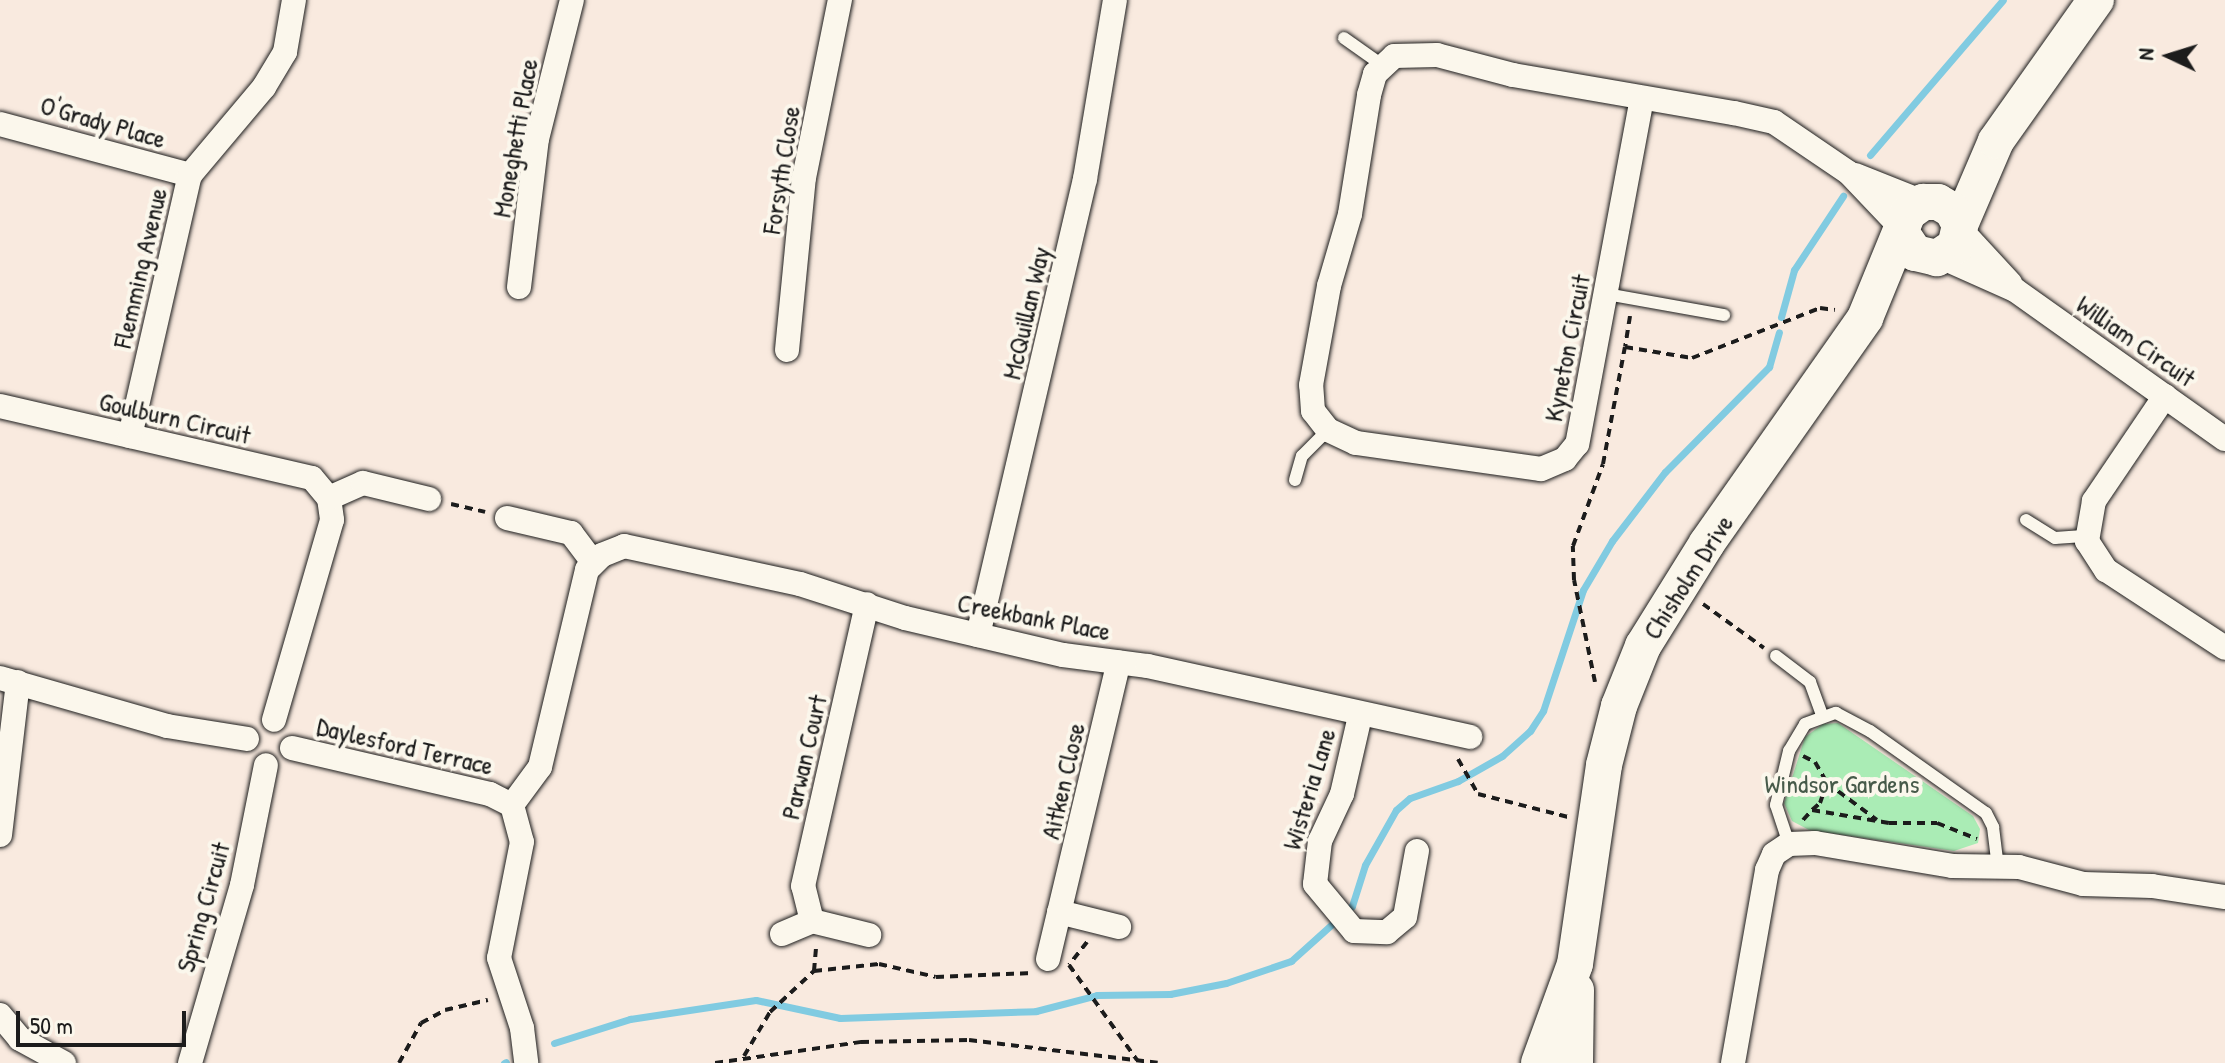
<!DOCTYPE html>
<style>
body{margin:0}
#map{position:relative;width:2225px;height:1063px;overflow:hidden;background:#f9eadf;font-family:"Patrick Hand",sans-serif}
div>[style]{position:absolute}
.green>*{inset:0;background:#aaecb5}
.stream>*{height:7px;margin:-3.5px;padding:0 3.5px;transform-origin:3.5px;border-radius:3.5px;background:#81cbe1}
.path>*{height:4px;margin-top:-2px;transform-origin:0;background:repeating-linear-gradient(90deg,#1c1c1c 0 8px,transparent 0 14px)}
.roads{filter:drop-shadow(0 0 2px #1c1c1c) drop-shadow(0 0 2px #1c1c1c)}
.lane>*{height:12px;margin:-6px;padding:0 6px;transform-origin:6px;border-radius:6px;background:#fbf7ec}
.street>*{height:24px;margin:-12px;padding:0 12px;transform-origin:12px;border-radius:12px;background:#fbf7ec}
.secondary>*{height:36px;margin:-18px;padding:0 18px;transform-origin:18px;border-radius:18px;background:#fbf7ec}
span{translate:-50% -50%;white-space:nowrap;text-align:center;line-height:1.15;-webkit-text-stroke:8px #fbf7ec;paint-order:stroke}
.street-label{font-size:26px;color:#1c1c1c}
.park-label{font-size:26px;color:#475a4a}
.north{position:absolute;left:2129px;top:16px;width:80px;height:80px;-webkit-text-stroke:6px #fbf7ec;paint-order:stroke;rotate:274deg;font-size:22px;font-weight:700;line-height:32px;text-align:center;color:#1c1c1c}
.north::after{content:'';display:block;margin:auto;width:28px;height:36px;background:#1c1c1c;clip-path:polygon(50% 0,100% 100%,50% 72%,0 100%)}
.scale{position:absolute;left:16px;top:1011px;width:170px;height:36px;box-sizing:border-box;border:4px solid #1c1c1c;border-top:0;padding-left:10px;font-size:24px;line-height:28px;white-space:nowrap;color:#1c1c1c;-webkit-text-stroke:6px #fbf7ec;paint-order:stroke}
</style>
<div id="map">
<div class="green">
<div style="clip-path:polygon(1838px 723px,1973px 816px,1980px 829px,1978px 843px,1954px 851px,1809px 830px,1792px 821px,1784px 803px,1805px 737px,1823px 724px)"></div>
</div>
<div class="stream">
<div style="left:1870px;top:155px;width:204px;rotate:-49.4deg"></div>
<div style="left:1781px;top:317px;width:49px;rotate:-74.5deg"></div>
<div style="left:1794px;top:270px;width:89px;rotate:-56.5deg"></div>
<div style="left:554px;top:1043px;width:80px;rotate:-17.5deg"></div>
<div style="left:630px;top:1019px;width:127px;rotate:-8.6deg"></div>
<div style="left:756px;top:1000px;width:86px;rotate:12.1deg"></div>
<div style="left:840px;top:1018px;width:196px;rotate:-2deg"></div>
<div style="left:1036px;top:1011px;width:63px;rotate:-14.7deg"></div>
<div style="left:1097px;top:995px;width:73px;rotate:-0.8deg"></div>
<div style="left:1170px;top:994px;width:57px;rotate:-11.1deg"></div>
<div style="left:1226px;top:983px;width:69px;rotate:-18.7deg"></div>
<div style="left:1291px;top:961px;width:82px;rotate:-42deg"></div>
<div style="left:1352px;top:906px;width:43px;rotate:-72.4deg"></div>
<div style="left:1365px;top:865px;width:63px;rotate:-60.6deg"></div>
<div style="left:1396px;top:810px;width:18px;rotate:-41deg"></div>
<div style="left:1410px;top:798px;width:51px;rotate:-19.5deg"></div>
<div style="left:1458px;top:781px;width:51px;rotate:-29.6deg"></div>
<div style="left:1502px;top:756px;width:38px;rotate:-42deg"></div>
<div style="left:1530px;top:731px;width:24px;rotate:-57deg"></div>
<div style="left:1543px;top:711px;width:127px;rotate:-71.7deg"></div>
<div style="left:1583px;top:590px;width:57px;rotate:-59.4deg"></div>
<div style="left:1612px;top:541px;width:87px;rotate:-52.5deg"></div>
<div style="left:1665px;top:472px;width:148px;rotate:-45.3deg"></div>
<div style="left:1769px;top:367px;width:36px;rotate:-74deg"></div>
<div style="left:504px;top:1063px;width:2px;rotate:-27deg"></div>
</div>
<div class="path">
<div style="left:1630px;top:316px;width:31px;rotate:99deg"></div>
<div style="left:1625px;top:347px;width:68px;rotate:9.3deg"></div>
<div style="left:1692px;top:358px;width:137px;rotate:-21.3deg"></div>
<div style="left:1820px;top:308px;width:15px;rotate:8deg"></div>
<div style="left:451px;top:504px;width:35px;rotate:13deg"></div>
<div style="left:1703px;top:604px;width:75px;rotate:35.8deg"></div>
<div style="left:1595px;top:682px;width:104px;rotate:-101.6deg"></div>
<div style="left:1574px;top:580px;width:34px;rotate:-92deg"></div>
<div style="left:1573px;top:546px;width:87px;rotate:-69.9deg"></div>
<div style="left:1603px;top:464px;width:119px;rotate:-79.4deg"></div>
<div style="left:1803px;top:756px;width:13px;rotate:27deg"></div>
<div style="left:1815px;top:762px;width:24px;rotate:60deg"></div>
<div style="left:1458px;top:759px;width:40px;rotate:60.3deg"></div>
<div style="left:1478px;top:794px;width:93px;rotate:14.3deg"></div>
<div style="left:1812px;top:810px;width:11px;rotate:-41deg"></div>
<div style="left:1820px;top:803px;width:21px;rotate:-71deg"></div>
<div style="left:1827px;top:783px;width:62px;rotate:36.5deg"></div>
<div style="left:1803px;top:820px;width:13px;rotate:-48deg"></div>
<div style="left:1812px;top:810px;width:78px;rotate:9.6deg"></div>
<div style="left:1889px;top:823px;width:48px"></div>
<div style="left:1937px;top:823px;width:43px;rotate:21.8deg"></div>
<div style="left:1087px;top:942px;width:29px;rotate:128deg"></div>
<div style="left:1069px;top:965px;width:117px;rotate:54.4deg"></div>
<div style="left:814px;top:971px;width:25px;rotate:-85deg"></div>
<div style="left:744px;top:1056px;width:51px;rotate:-59.4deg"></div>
<div style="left:770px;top:1012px;width:60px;rotate:-43deg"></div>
<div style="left:814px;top:971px;width:65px;rotate:-6.1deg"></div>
<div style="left:879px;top:964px;width:58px;rotate:12.8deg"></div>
<div style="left:936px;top:977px;width:96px;rotate:-2.4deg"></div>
<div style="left:399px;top:1063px;width:46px;rotate:-61.2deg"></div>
<div style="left:421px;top:1023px;width:27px;rotate:-28deg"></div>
<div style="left:445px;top:1010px;width:44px;rotate:-13.1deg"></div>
<div style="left:715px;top:1063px;width:148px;rotate:-8.2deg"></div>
<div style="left:861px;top:1042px;width:108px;rotate:-1.1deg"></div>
<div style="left:969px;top:1040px;width:190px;rotate:6.9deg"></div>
</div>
<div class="roads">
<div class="lane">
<div style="left:1344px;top:38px;width:47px;rotate:35.4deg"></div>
<div style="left:1606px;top:294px;width:120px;rotate:10.1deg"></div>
<div style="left:1295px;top:480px;width:25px;rotate:-74deg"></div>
<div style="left:1302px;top:456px;width:37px;rotate:-45deg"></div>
<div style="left:2026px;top:520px;width:34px;rotate:32deg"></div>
<div style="left:2055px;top:538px;width:32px;rotate:-4deg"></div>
<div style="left:1776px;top:656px;width:43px;rotate:37.4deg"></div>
<div style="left:1810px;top:682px;width:35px;rotate:70deg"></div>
<div style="left:1789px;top:844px;width:41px;rotate:-108.4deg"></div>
<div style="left:1776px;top:805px;width:56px;rotate:-76.5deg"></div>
<div style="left:1789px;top:751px;width:31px;rotate:-59deg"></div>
<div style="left:1805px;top:724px;width:33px;rotate:-20deg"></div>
<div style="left:1836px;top:713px;width:38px;rotate:28deg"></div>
<div style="left:1870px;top:731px;width:142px;rotate:35.3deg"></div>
<div style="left:1986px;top:813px;width:16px;rotate:63deg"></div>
<div style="left:1993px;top:827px;width:39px;rotate:83deg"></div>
</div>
<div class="street">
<div style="left:1642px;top:98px;width:352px;rotate:100.6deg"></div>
<div style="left:1577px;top:444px;width:19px;rotate:129deg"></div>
<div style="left:1565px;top:459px;width:26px;rotate:157deg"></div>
<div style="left:1541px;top:469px;width:187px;rotate:-172deg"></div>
<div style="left:1356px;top:443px;width:31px;rotate:-155deg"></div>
<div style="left:1328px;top:430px;width:24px;rotate:-128deg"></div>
<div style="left:1313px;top:411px;width:26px;rotate:-94deg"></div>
<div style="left:1311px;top:385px;width:101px;rotate:-79.7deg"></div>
<div style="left:1329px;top:286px;width:75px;rotate:-73.7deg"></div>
<div style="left:1350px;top:214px;width:121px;rotate:-80.9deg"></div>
<div style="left:1369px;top:95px;width:22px;rotate:-74deg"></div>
<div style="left:1375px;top:74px;width:26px;rotate:-43deg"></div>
<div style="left:1394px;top:56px;width:43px;rotate:-1.3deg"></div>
<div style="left:1437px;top:55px;width:79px;rotate:14.7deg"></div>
<div style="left:1513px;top:75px;width:224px;rotate:9.8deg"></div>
<div style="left:1734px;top:113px;width:41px;rotate:12.7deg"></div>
<div style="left:1774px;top:122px;width:91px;rotate:34.2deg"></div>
<div style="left:1849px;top:173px;width:79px;rotate:46.5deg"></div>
<div style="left:0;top:124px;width:197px;rotate:15deg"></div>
<div style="left:1855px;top:175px;width:73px;rotate:21.7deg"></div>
<div style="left:1960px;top:229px;width:74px;rotate:47.2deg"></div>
<div style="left:1941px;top:257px;width:81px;rotate:24deg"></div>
<div style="left:2015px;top:290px;width:257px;rotate:35.4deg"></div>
<div style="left:519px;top:287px;width:149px;rotate:-83.1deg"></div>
<div style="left:537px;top:139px;width:143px;rotate:-75.9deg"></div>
<div style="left:787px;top:350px;width:173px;rotate:-84.4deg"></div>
<div style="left:804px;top:178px;width:182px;rotate:-78.6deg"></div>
<div style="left:2165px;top:396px;width:127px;rotate:124.1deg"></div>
<div style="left:2094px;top:501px;width:41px;rotate:99.9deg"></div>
<div style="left:2087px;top:541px;width:35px;rotate:57deg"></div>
<div style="left:2106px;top:570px;width:142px;rotate:33.2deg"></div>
<div style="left:0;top:406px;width:320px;rotate:13deg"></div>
<div style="left:312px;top:478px;width:26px;rotate:50deg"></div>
<div style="left:329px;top:498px;width:22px;rotate:82deg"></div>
<div style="left:332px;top:520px;width:208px;rotate:106.2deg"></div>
<div style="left:130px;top:436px;width:268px;rotate:-77.1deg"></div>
<div style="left:190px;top:175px;width:115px;rotate:-49.9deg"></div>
<div style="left:264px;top:87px;width:41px;rotate:-59deg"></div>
<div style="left:285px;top:52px;width:53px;rotate:-80.2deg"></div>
<div style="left:329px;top:498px;width:37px;rotate:-24deg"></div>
<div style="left:363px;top:483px;width:68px;rotate:13.6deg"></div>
<div style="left:507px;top:518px;width:66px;rotate:13.2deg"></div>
<div style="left:571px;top:533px;width:36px;rotate:53deg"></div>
<div style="left:978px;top:635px;width:468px;rotate:-76.8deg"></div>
<div style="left:1085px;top:179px;width:181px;rotate:-80.5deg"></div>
<div style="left:0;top:678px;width:174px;rotate:16deg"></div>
<div style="left:167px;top:726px;width:81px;rotate:9.2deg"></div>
<div style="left:1360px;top:716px;width:80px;rotate:103deg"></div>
<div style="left:1342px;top:794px;width:52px;rotate:115.1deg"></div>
<div style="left:1320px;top:841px;width:43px;rotate:96.6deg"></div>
<div style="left:1315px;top:884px;width:61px;rotate:50.3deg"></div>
<div style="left:1354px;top:931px;width:33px;rotate:2deg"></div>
<div style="left:1387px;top:932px;width:23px;rotate:-40deg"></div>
<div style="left:1405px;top:917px;width:67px;rotate:-79.7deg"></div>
<div style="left:292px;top:748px;width:203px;rotate:13.1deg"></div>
<div style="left:490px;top:794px;width:25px;rotate:27deg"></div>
<div style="left:512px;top:805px;width:38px;rotate:75deg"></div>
<div style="left:522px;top:842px;width:118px;rotate:101.2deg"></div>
<div style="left:499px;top:958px;width:74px;rotate:71.8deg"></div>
<div style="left:522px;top:1028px;width:35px;rotate:83deg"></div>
<div style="left:512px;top:805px;width:47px;rotate:-53.6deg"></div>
<div style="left:540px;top:767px;width:203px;rotate:-76.6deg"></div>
<div style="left:587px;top:570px;width:21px;rotate:-45deg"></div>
<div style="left:602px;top:555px;width:24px;rotate:-22deg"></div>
<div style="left:624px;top:546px;width:180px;rotate:12.2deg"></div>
<div style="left:800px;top:584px;width:110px;rotate:17.9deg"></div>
<div style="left:905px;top:618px;width:162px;rotate:13.2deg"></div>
<div style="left:1063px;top:655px;width:86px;rotate:7.4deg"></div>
<div style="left:1148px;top:666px;width:330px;rotate:12.4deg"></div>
<div style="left:0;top:835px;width:154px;rotate:-83.3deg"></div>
<div style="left:1059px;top:912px;width:62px;rotate:14deg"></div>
<div style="left:812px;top:921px;width:36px;rotate:-104deg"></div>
<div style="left:803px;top:886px;width:289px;rotate:-77.2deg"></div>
<div style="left:782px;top:934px;width:33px;rotate:-23deg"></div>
<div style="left:812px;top:921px;width:59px;rotate:13.8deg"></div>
<div style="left:1048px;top:959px;width:305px;rotate:-76.6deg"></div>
<div style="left:0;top:1015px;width:31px;rotate:50deg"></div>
<div style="left:20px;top:1039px;width:50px;rotate:28.6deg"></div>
<div style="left:190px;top:1063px;width:185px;rotate:-73.7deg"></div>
<div style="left:242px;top:885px;width:122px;rotate:-78.7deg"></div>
<div style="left:1733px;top:1063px;width:196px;rotate:-80deg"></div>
<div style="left:1767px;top:870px;width:17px;rotate:-66deg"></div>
<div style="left:1774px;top:854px;width:18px;rotate:-34deg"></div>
<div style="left:1789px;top:844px;width:26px;rotate:-2deg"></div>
<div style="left:1815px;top:843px;width:139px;rotate:9.5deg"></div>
<div style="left:1952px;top:866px;width:67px;rotate:0.9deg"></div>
<div style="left:2019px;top:867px;width:66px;rotate:14.9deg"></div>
<div style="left:2083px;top:884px;width:69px;rotate:1.7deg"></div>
<div style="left:2152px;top:886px;width:74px;rotate:8.6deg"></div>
</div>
<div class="secondary">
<div style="left:1960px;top:225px;width:91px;rotate:-66.8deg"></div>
<div style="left:1996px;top:141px;width:173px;rotate:-54.7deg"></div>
<div style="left:1539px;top:1063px;width:105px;rotate:-70deg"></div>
<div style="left:1575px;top:964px;width:201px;rotate:-81.7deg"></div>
<div style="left:1604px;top:765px;width:61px;rotate:-75.7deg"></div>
<div style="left:1619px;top:706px;width:65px;rotate:-68.2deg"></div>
<div style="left:1643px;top:646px;width:121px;rotate:-58.1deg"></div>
<div style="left:1707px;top:543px;width:275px;rotate:-54.9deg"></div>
<div style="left:1865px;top:318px;width:113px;rotate:-67.7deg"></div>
<div style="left:1908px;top:213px;width:19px;rotate:-36deg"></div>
<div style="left:1923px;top:202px;width:15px"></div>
<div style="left:1938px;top:202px;width:16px;rotate:30deg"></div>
<div style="left:1952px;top:210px;width:17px;rotate:62deg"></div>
<div style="left:1960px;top:225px;width:22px;rotate:103deg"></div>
<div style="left:1955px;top:246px;width:22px;rotate:146deg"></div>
<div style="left:1937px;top:258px;width:23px;rotate:-167deg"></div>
<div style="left:1915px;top:253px;width:22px;rotate:-124deg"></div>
<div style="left:1575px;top:1063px;width:73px;rotate:-89.2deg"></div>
</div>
</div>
<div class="street-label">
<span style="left:103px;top:122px;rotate:16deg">O'Grady Place</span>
<span style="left:515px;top:138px;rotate:-80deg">Moneghetti Place</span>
<span style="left:781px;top:170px;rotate:-81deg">Forsyth Close</span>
<span style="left:140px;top:268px;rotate:-77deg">Flemming Avenue</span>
<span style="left:1026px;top:313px;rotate:-77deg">McQuillan Way</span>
<span style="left:2136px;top:341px;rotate:35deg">William Circuit</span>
<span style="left:1567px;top:348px;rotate:-79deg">Kyneton Circuit</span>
<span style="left:175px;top:418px;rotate:13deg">Goulburn Circuit</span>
<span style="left:1688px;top:577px;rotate:-57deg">Chisholm Drive</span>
<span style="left:1034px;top:617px;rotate:11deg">Creekbank Place</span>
<span style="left:405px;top:746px;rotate:13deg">Daylesford Terrace</span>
<span style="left:804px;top:757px;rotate:-77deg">Parwan Court</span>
<span style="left:1063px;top:781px;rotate:-77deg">Aitken Close</span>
<span style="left:1309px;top:789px;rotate:-73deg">Wisteria Lane</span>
<span style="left:203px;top:907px;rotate:-74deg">Spring Circuit</span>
</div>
<div class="park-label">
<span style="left:1842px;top:784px">Windsor Gardens</span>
</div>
<div class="north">N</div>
<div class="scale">50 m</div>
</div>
